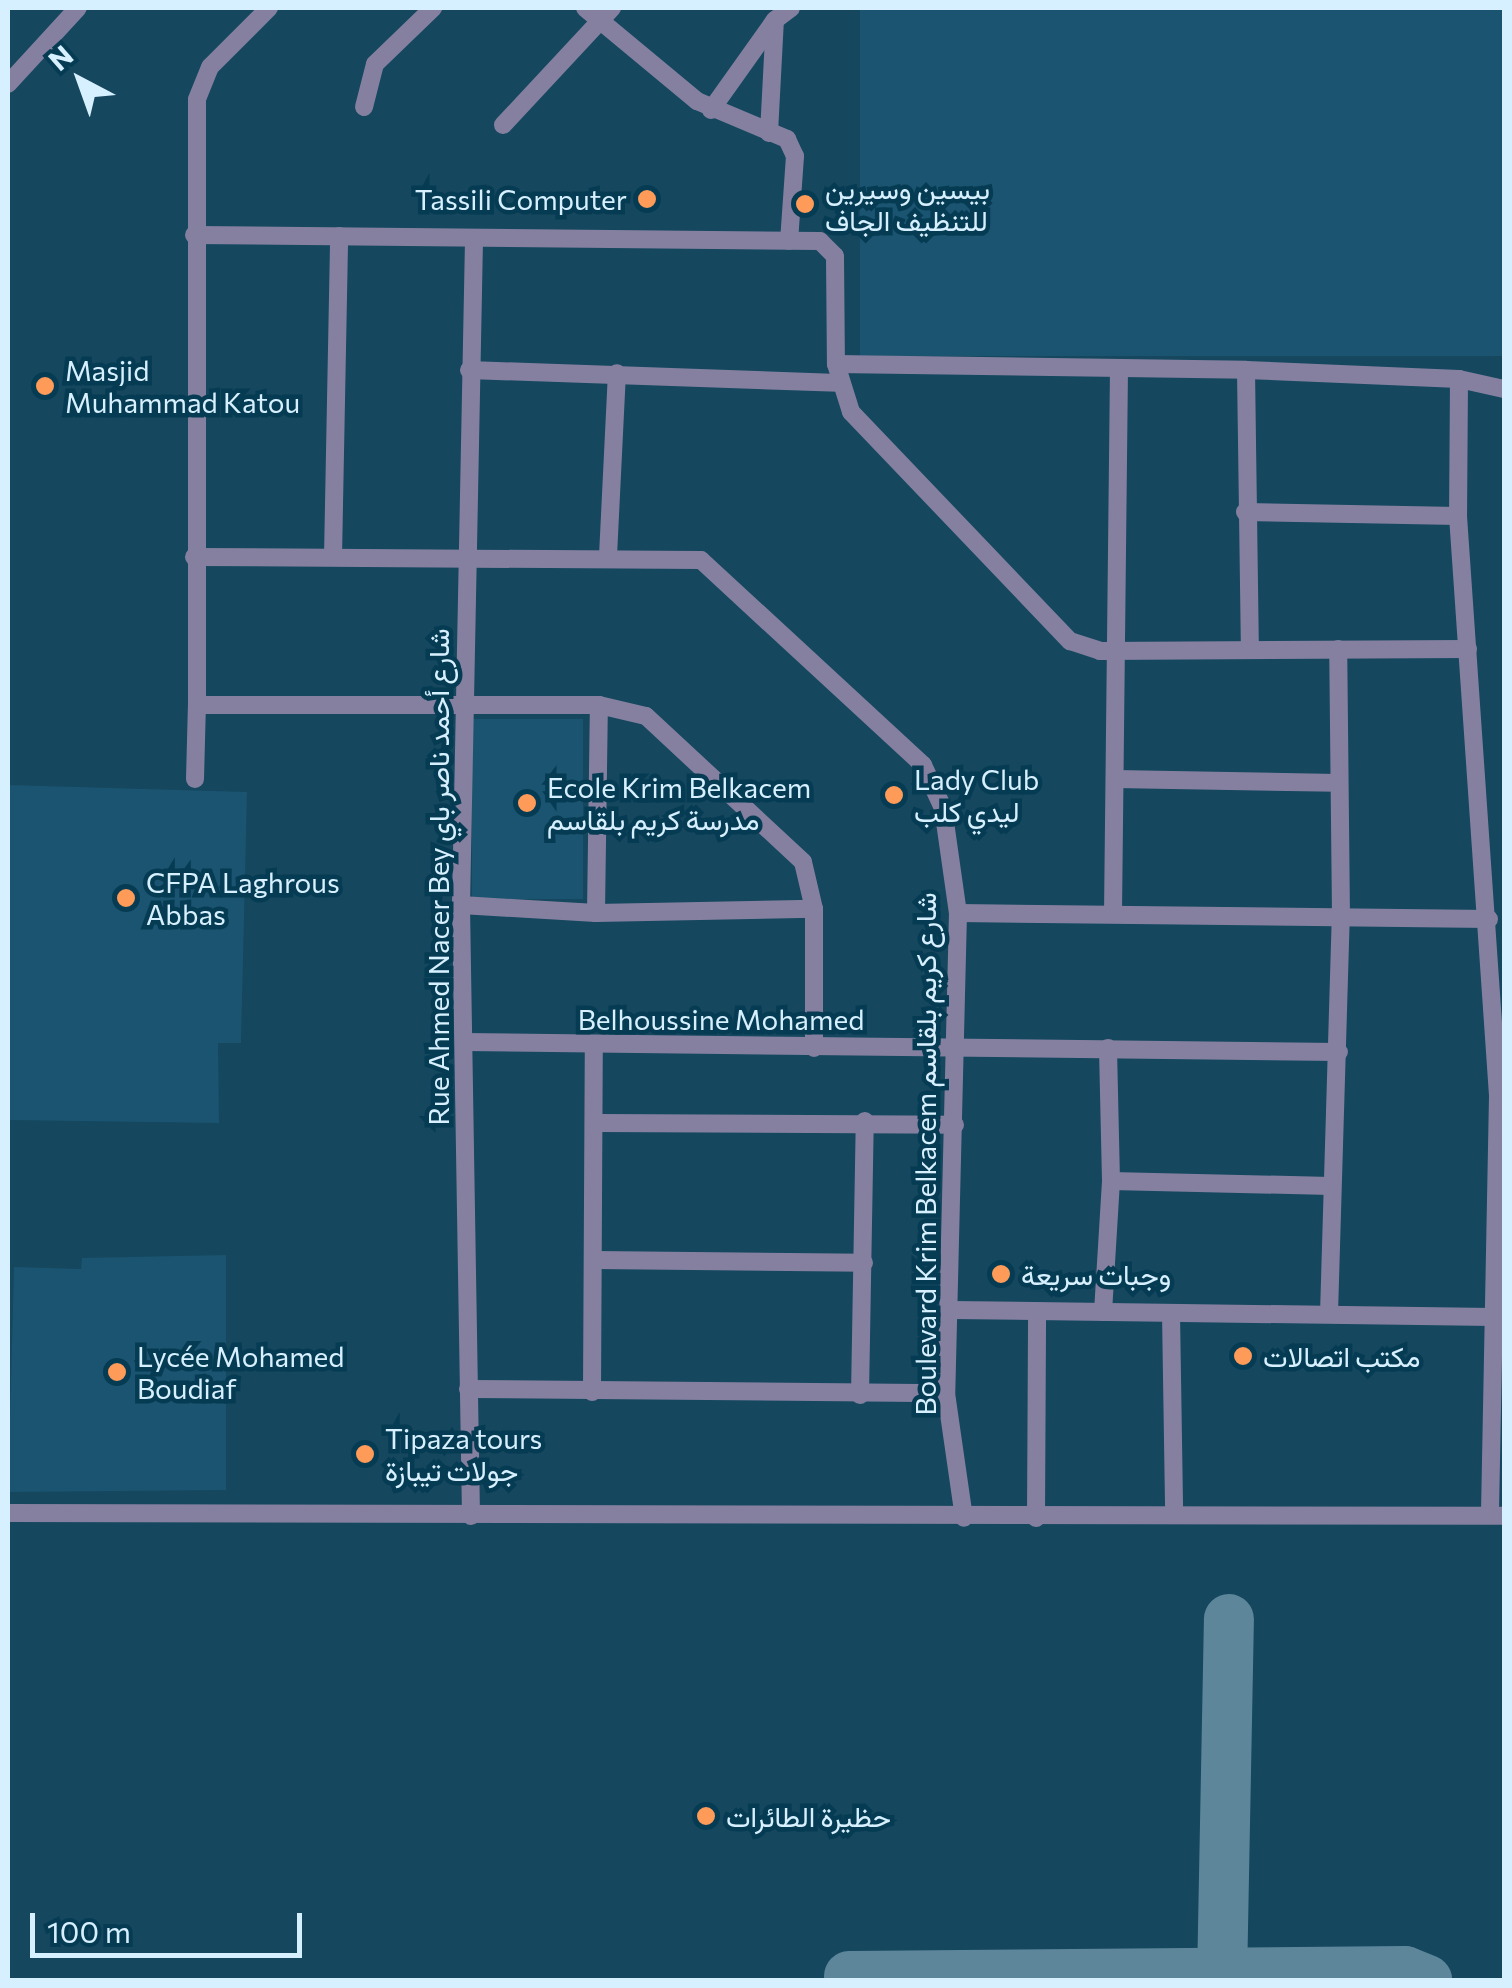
<!DOCTYPE html>
<meta charset="utf-8">
<style>
body{margin:0}
#map{position:relative;width:1512px;height:1988px;overflow:hidden;background:#15475f;font-family:Commissioner,Vazirmatn,sans-serif}
div>[style]{position:absolute}
.built>*{inset:0;background:#1b5470;transform-origin:0 0}
.taxiway>*{height:50px;margin:-25px;padding:0 25px;transform-origin:25px;border-radius:25px;background:#5d869a}
.minor>*{height:18px;margin:-9px;padding:0 9px;transform-origin:9px;border-radius:9px;background:#8580a0}
.dots>*{width:28px;height:28px;translate:-50% -50%;box-sizing:border-box;border:5px solid #063c53;border-radius:50%}
span{translate:-50% -50%;white-space:nowrap;text-align:center;line-height:1.15;-webkit-text-stroke:9px #063c53;paint-order:stroke}
.poi-label{font-size:28px;color:#d7f0ff}
.left{translate:0 -50%;text-align:left}
.right{translate:-100% -50%;text-align:right}
.street-label{font-size:28px;color:#d7f0ff}
.frame{position:absolute;inset:0;border:10px solid #d7f0ff;pointer-events:none}
.north{position:absolute;left:30px;top:30px;width:100px;height:100px;-webkit-text-stroke:8px #063c53;paint-order:stroke;rotate:319deg;font-size:28px;font-weight:700;line-height:40px;text-align:center;color:#d7f0ff}
.north::after{content:'';display:block;margin:auto;width:35px;height:45px;background:#d7f0ff;clip-path:polygon(50% 0,100% 100%,50% 72%,0 100%)}
.scale{position:absolute;left:30px;top:1913px;width:272px;height:45px;box-sizing:border-box;border:5px solid #d7f0ff;border-top:0;padding-left:12px;font-size:30px;line-height:35px;white-space:nowrap;color:#d7f0ff;-webkit-text-stroke:8px #063c53;paint-order:stroke}
</style>
<div id="map">
<div class="built">
<div style="left:860px;top:8px;width:644px;height:348px"></div>
<div style="left:472px;top:719px;width:111px;height:180px"></div>
<div style="clip-path:polygon(8px 785px,247px 792px,241px 1043px,218px 1043px,219px 1123px,8px 1120px)"></div>
<div style="clip-path:polygon(226px 1255px,226px 1490px,8px 1492px,14px 1267px,81px 1269px,82px 1258px)"></div>
</div>
<div class="taxiway">
<div style="left:849px;top:1976px;width:556px;rotate:-0.52deg"></div>
<div style="left:1405px;top:1971px;width:24px;rotate:22deg"></div>
<div style="left:1222px;top:1980px;width:361px;rotate:-88.9deg"></div>
</div>
<div class="minor">
<div style="left:269px;top:8px;width:83px;rotate:135deg"></div>
<div style="left:210px;top:67px;width:35px;rotate:112deg"></div>
<div style="left:197px;top:100px;width:605px;rotate:90deg"></div>
<div style="left:197px;top:705px;width:402px"></div>
<div style="left:599px;top:705px;width:48px;rotate:13.2deg"></div>
<div style="left:646px;top:716px;width:214px;rotate:42.9deg"></div>
<div style="left:803px;top:862px;width:48px;rotate:76.8deg"></div>
<div style="left:814px;top:909px;width:139px;rotate:90deg"></div>
<div style="left:585px;top:8px;width:146px;rotate:39.7deg"></div>
<div style="left:697px;top:101px;width:98px;rotate:22.9deg"></div>
<div style="left:787px;top:139px;width:19px;rotate:65deg"></div>
<div style="left:795px;top:156px;width:85px;rotate:94deg"></div>
<div style="left:8px;top:84px;width:103px;rotate:-47.4deg"></div>
<div style="left:364px;top:107px;width:44px;rotate:-75.7deg"></div>
<div style="left:375px;top:64px;width:81px;rotate:-44deg"></div>
<div style="left:711px;top:110px;width:110px;rotate:-54.6deg"></div>
<div style="left:775px;top:20px;width:20px;rotate:-37deg"></div>
<div style="left:503px;top:125px;width:160px;rotate:-47deg"></div>
<div style="left:769px;top:133px;width:113px;rotate:-87deg"></div>
<div style="left:194px;top:235px;width:626px;rotate:0.55deg"></div>
<div style="left:820px;top:241px;width:21px;rotate:45deg"></div>
<div style="left:835px;top:256px;width:108px;rotate:89.5deg"></div>
<div style="left:836px;top:364px;width:50px;rotate:72.6deg"></div>
<div style="left:851px;top:412px;width:317px;rotate:46.3deg"></div>
<div style="left:1070px;top:641px;width:32px;rotate:18deg"></div>
<div style="left:1100px;top:651px;width:368px;rotate:-0.3deg"></div>
<div style="left:836px;top:364px;width:410px;rotate:0.8deg"></div>
<div style="left:1246px;top:370px;width:213px;rotate:2.4deg"></div>
<div style="left:1459px;top:379px;width:46px;rotate:12.5deg"></div>
<div style="left:469px;top:370px;width:369px;rotate:2deg"></div>
<div style="left:1246px;top:370px;width:279px;rotate:89.2deg"></div>
<div style="left:1459px;top:379px;width:137px;rotate:90.4deg"></div>
<div style="left:1458px;top:516px;width:581px;rotate:86.05deg"></div>
<div style="left:1498px;top:1096px;width:419px;rotate:91.1deg"></div>
<div style="left:1245px;top:512px;width:213px;rotate:1.1deg"></div>
<div style="left:608px;top:556px;width:183px;rotate:-87.2deg"></div>
<div style="left:194px;top:557px;width:507px;rotate:0.34deg"></div>
<div style="left:701px;top:560px;width:302px;rotate:42.7deg"></div>
<div style="left:923px;top:765px;width:47px;rotate:65.1deg"></div>
<div style="left:943px;top:808px;width:106px;rotate:81.9deg"></div>
<div style="left:958px;top:913px;width:480px;rotate:91.4deg"></div>
<div style="left:946px;top:1393px;width:126px;rotate:81.8deg"></div>
<div style="left:333px;top:557px;width:321px;rotate:-88.9deg"></div>
<div style="left:195px;top:779px;width:74px;rotate:-88.5deg"></div>
<div style="left:1115px;top:779px;width:222px;rotate:1deg"></div>
<div style="left:461px;top:905px;width:135px;rotate:3.4deg"></div>
<div style="left:596px;top:913px;width:218px;rotate:-1.1deg"></div>
<div style="left:596px;top:913px;width:208px;rotate:-89.2deg"></div>
<div style="left:958px;top:913px;width:531px;rotate:0.65deg"></div>
<div style="left:1113px;top:914px;width:546px;rotate:-89.37deg"></div>
<div style="left:464px;top:1042px;width:875px;rotate:0.65deg"></div>
<div style="left:597px;top:1123px;width:358px;rotate:0.3deg"></div>
<div style="left:1111px;top:1181px;width:220px;rotate:1.3deg"></div>
<div style="left:595px;top:1260px;width:269px;rotate:0.6deg"></div>
<div style="left:952px;top:1310px;width:541px;rotate:0.74deg"></div>
<div style="left:1103px;top:1312px;width:131px;rotate:-86.5deg"></div>
<div style="left:1111px;top:1181px;width:133px;rotate:-91.3deg"></div>
<div style="left:1171px;top:1313px;width:202px;rotate:89.1deg"></div>
<div style="left:1329px;top:1314px;width:397px;rotate:-88.3deg"></div>
<div style="left:1341px;top:917px;width:268px;rotate:-90.6deg"></div>
<div style="left:468px;top:1389px;width:478px;rotate:0.5deg"></div>
<div style="left:592px;top:1392px;width:345px;rotate:-89.7deg"></div>
<div style="left:860px;top:1395px;width:274px;rotate:-89deg"></div>
<div style="left:8px;top:1513px;width:1496px;rotate:0.11deg"></div>
<div style="left:471px;top:1516px;width:611px;rotate:-90.94deg"></div>
<div style="left:461px;top:905px;width:667px;rotate:-88.88deg"></div>
<div style="left:1036px;top:1518px;width:206px;rotate:-89.7deg"></div>
</div>
<div class="dots">
<div style="left:647px;top:199px;background:#fe9b58"></div>
<div style="left:805px;top:204px;background:#fe9b58"></div>
<div style="left:45px;top:386px;background:#fe9b58"></div>
<div style="left:894px;top:795px;background:#fe9b58"></div>
<div style="left:527px;top:803px;background:#fe9b58"></div>
<div style="left:126px;top:898px;background:#fe9b58"></div>
<div style="left:1001px;top:1274px;background:#fe9b58"></div>
<div style="left:1243px;top:1356px;background:#fe9b58"></div>
<div style="left:117px;top:1372px;background:#fe9b58"></div>
<div style="left:365px;top:1454px;background:#fe9b58"></div>
<div style="left:706px;top:1816px;background:#fe9b58"></div>
</div>
<div class="poi-label">
<span class="left" style="left:825px;top:204px">بيسين وسيرين<br>للتنظيف الجاف</span>
<span class="right" style="left:627px;top:199px">Tassili Computer</span>
<span class="left" style="left:65px;top:386px">Masjid<br>Muhammad Katou</span>
<span class="left" style="left:914px;top:795px">Lady Club<br>ليدي كلب</span>
<span class="left" style="left:547px;top:803px">Ecole Krim Belkacem<br>مدرسة كريم بلقاسم</span>
<span class="left" style="left:146px;top:898px">CFPA Laghrous<br>Abbas</span>
<span class="left" style="left:1021px;top:1274px">وجبات سريعة</span>
<span class="left" style="left:137px;top:1372px">Lycée Mohamed<br>Boudiaf</span>
<span class="left" style="left:1263px;top:1356px">مكتب اتصالات</span>
<span class="left" style="left:385px;top:1454px">Tipaza tours<br>جولات تيبازة</span>
<span class="left" style="left:726px;top:1816px">حظيرة الطائرات</span>
</div>
<div class="street-label">
<span style="left:438px;top:877px;rotate:-90deg">Rue Ahmed Nacer Bey شارع أحمد ناصر باي</span>
<span style="left:721px;top:1019px">Belhoussine Mohamed</span>
<span style="left:925px;top:1154px;rotate:-90deg">Boulevard Krim Belkacem شارع كريم بلقاسم</span>
</div>
<div class="frame"></div>
<div class="north">N</div>
<div class="scale">100 m</div>
</div>
